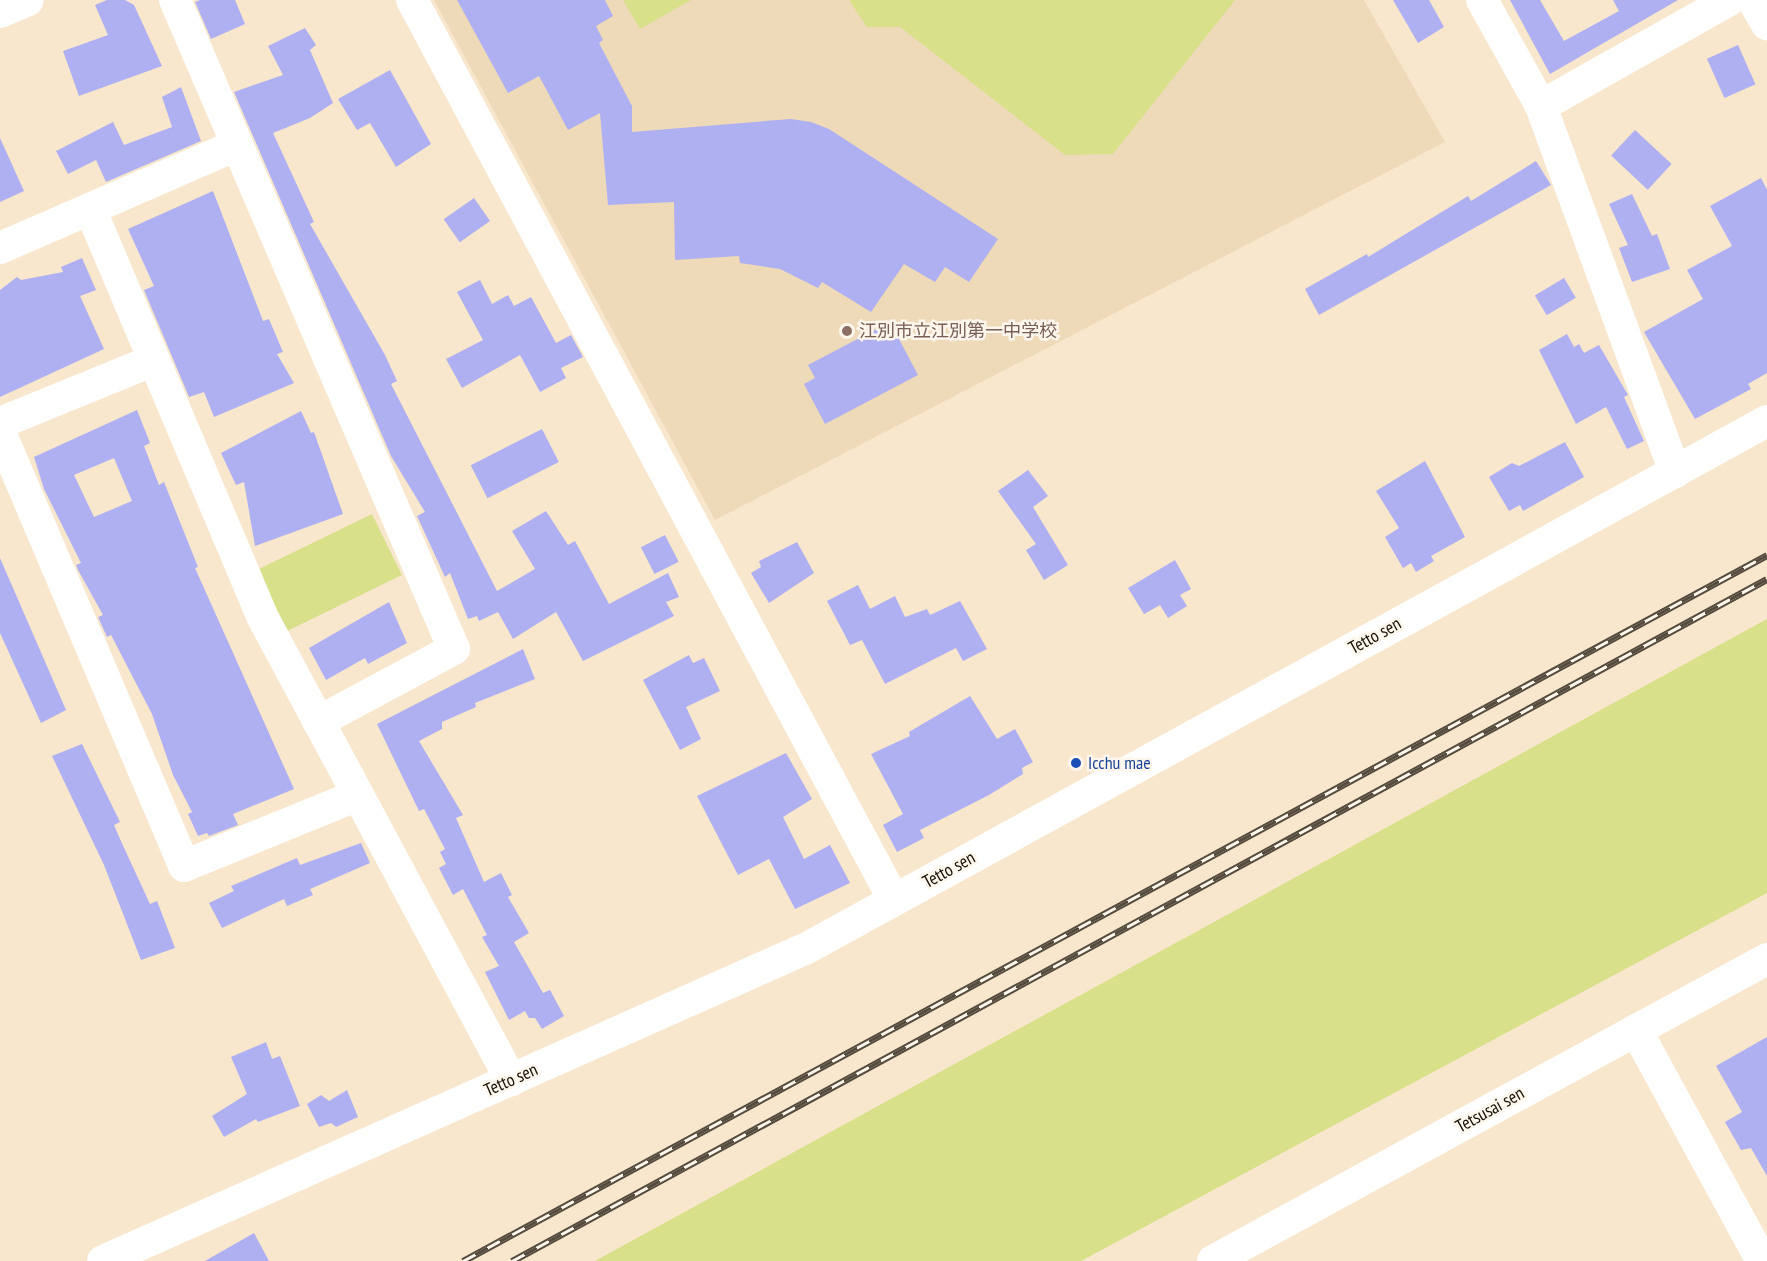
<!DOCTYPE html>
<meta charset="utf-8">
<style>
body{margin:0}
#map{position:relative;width:1767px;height:1261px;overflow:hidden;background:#f8e7cd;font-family:"PT Sans Narrow","Noto Sans JP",sans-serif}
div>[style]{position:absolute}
.built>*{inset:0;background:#eedab9}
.green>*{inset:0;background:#d8e089;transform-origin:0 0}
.building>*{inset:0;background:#aeb0f1;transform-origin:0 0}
.minor>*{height:32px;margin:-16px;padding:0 16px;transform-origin:16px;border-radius:16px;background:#fff}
.rail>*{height:7px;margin-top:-3.5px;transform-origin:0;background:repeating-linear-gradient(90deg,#fcf6ec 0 14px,#544b3e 0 28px);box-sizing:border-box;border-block:2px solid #544b3e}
.dots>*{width:16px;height:16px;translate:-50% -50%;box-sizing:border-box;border:3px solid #fcf6ec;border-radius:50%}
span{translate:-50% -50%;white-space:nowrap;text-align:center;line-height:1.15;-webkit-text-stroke:5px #fcf6ec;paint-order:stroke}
.education-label{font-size:18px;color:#785e54}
.left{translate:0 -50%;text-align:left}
.street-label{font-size:18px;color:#130d05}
.transit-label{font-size:18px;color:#164399}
</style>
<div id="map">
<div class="built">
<div style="clip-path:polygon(434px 0,1364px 0,1445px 142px,715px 520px)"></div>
</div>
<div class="green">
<div style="clip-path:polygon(623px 0,691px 0,640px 29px)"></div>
<div style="clip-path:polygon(849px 0,1235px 0,1113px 154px,1065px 155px,900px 27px,867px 27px)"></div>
<div style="left:372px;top:514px;width:68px;height:128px;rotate:64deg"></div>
<div style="clip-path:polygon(1767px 619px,1767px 893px,1081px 1261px,595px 1261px)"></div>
</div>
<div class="building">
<div style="clip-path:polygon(107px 0,125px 0,134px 5px,162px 66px,79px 96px,63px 51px,108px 35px,95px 5px)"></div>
<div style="clip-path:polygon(200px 0,235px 0,245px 24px,211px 39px,195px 2px)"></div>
<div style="clip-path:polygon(457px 0,605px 0,613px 16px,596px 26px,603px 40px,599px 43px,632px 106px,632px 132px,791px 119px,811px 122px,829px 129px,998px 239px,969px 282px,945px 267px,935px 282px,904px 264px,871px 312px,822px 282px,818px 288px,780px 269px,740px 263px,739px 256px,675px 260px,674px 202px,608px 205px,600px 113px,568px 130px,539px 76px,508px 93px)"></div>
<div style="clip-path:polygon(1393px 0,1429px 0,1444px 27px,1418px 43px)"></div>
<div style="clip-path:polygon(1510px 0,1540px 0,1564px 41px,1619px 11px,1613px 0,1678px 0,1550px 74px)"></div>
<div style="clip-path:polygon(305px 28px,316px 45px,310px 50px,333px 103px,310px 118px,273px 133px,314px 222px,310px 224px,385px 355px,397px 381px,391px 384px,497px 591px,535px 569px,512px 531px,546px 511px,568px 545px,575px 541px,609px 604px,668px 573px,679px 597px,666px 602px,674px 616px,583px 661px,556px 612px,513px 639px,498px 612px,479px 621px,477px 616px,468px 619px,450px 573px,445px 577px,417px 516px,425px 512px,391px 456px,234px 92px,283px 75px,268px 46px)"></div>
<div style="left:1738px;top:45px;width:43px;height:34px;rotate:66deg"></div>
<div style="clip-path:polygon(390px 70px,431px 144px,396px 167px,370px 123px,357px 130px,338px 99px)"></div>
<div style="clip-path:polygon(181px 87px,201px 141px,106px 182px,96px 160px,68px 174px,56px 151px,113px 122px,124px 145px,172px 127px,162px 97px)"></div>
<div style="left:1635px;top:130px;width:50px;height:35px;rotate:43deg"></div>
<div style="clip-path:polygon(0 138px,24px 191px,0 202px)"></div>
<div style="clip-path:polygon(1536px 161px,1551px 185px,1319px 315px,1305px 289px,1367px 254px,1368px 257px,1468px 196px,1471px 201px)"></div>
<div style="clip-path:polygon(1761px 178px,1767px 190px,1767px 373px,1748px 384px,1751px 389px,1695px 419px,1644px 332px,1703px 299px,1687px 270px,1732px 246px,1710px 206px)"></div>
<div style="clip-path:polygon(213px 191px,263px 321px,269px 319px,283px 352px,277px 354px,294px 383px,214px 417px,204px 392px,189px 397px,144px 290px,154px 286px,128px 229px)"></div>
<div style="clip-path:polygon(1632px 194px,1652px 236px,1657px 234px,1670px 269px,1632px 282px,1619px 248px,1628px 245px,1609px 204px)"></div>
<div style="left:474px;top:198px;width:28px;height:37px;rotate:55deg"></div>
<div style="clip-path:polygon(82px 258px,96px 290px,80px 296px,104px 349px,0 397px,0 290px,17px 277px,21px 280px,63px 272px,61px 267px)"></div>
<div style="left:1564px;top:278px;width:23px;height:34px;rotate:59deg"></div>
<div style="clip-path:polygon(480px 280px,492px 304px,508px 295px,514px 306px,531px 297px,556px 343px,571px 335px,583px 357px,561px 368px,566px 378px,540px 392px,520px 355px,462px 388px,446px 359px,483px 340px,457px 292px)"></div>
<div style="clip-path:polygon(890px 322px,918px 375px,825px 424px,804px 384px,815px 378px,808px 365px)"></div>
<div style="clip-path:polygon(1567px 334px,1574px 347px,1579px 344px,1584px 353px,1599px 345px,1628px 395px,1624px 397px,1644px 441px,1627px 449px,1606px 407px,1576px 424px,1539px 350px)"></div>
<div style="clip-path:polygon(evenodd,137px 410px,150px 443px,144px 446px,159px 485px,164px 482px,198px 567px,195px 568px,294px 789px,233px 814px,238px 825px,209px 836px,207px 833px,198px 836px,188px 814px,192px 812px,173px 775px,152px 714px,111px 635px,107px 637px,98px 617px,103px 615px,78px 570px,76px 565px,81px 563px,44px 489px,34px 457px,137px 410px,114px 458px,132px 501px,94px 517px,74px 475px,114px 458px)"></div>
<div style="clip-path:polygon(301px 411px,311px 433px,314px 432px,343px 514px,255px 546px,244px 482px,236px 485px,221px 453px)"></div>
<div style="left:542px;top:429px;width:37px;height:80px;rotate:63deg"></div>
<div style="clip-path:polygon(1565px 442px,1584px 477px,1523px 511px,1520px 505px,1509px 511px,1489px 477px,1512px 463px,1519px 466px)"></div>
<div style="clip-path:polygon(1425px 461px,1465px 537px,1431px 556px,1434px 561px,1416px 572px,1411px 563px,1403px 568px,1385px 537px,1399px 528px,1376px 491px)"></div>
<div style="clip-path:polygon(1028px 470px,1048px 496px,1033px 507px,1068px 565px,1044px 580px,1026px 550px,1036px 544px,998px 491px)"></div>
<div style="left:665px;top:535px;width:30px;height:27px;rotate:63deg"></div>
<div style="clip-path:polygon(797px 542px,814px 573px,769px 603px,751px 573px,761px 567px,759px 561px)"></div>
<div style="clip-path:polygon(0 558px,66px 710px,41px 723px,0 633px)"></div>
<div style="clip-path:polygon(1175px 560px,1191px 589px,1180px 595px,1187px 606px,1168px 618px,1160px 605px,1144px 614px,1128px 588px)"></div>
<div style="clip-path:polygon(858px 585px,870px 609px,895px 596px,905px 617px,927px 609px,930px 615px,960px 601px,987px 649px,963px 661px,956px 648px,885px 684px,862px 640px,850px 645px,827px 601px)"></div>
<div style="clip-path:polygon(389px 602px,407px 643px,368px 664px,365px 658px,326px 680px,309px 648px)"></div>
<div style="clip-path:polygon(523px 649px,535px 679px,475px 703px,476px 707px,442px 722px,442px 729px,419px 741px,463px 815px,456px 818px,484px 882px,501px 873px,512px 895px,508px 897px,529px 933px,514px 942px,543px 993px,550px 990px,564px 1016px,542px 1029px,535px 1018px,529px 1018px,525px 1011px,509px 1020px,485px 972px,499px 966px,482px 937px,487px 935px,463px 889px,453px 895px,439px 868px,446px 864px,440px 852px,445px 849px,424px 809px,419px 811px,377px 724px)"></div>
<div style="clip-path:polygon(689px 655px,693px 663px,704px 658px,720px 691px,686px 707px,701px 739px,680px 750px,643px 680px)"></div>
<div style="clip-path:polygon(970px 696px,997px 739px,1015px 729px,1033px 762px,1022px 768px,1023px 774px,989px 795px,920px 830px,924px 838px,897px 852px,883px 825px,903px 814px,871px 754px,910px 736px,909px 732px)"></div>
<div style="clip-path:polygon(82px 744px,120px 822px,114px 825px,120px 839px,150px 904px,157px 901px,175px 948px,141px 960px,104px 865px,52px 756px)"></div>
<div style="clip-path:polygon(786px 753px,812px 799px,783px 817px,804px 859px,830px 845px,850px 883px,795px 909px,769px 859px,738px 875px,697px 796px)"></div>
<div style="clip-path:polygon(361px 843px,370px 863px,310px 889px,313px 895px,287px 906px,284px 899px,222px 928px,209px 903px,234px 891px,231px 886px,297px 858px,300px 865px)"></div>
<div style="clip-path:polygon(1767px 1037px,1767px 1176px,1751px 1148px,1741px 1150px,1725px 1122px,1742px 1112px,1716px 1066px)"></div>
<div style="clip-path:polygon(266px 1042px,272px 1059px,280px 1056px,300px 1106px,258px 1122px,256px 1119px,224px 1137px,212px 1116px,247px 1094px,231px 1057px)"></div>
<div style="clip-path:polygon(347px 1090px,358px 1117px,336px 1127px,331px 1123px,319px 1127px,307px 1104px,321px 1095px,329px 1101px)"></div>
<div style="clip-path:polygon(254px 1233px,269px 1261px,205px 1261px)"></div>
</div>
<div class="minor">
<div style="left:175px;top:0;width:706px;rotate:66.74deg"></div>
<div style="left:454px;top:649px;width:154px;rotate:151.8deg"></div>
<div style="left:412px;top:0;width:1021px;rotate:61.83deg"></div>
<div style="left:1482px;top:0;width:121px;rotate:60.9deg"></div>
<div style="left:1541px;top:106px;width:390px;rotate:69.9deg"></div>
<div style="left:1753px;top:0;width:28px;rotate:60deg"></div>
<div style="left:0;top:12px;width:30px;rotate:-23deg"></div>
<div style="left:1541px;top:106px;width:216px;rotate:-29.4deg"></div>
<div style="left:91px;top:211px;width:440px;rotate:67.1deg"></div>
<div style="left:262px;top:616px;width:527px;rotate:61.78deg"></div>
<div style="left:0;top:248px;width:258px;rotate:-23.5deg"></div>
<div style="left:0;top:423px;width:166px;rotate:-22.2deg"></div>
<div style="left:0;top:432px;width:471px;rotate:67deg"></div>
<div style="left:184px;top:866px;width:188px;rotate:-22.2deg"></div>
<div style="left:1636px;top:1030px;width:263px;rotate:61.4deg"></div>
<div style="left:103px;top:1261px;width:770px;rotate:-23.97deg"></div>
<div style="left:807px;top:948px;width:1095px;rotate:-28.76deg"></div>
<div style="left:1213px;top:1261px;width:631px;rotate:-28.6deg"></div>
</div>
<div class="rail">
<div style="left:463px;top:1261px;width:1483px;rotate:-28.43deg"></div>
<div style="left:512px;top:1261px;width:1428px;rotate:-28.52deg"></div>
</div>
<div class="dots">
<div style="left:847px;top:331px;background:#8d6e63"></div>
<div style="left:1076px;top:763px;background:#1a4fb4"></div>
</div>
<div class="education-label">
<span class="left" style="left:859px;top:331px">江別市立江別第一中学校</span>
</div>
<div class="street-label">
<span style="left:1375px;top:636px;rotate:-29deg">Tetto sen</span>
<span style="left:949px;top:870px;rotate:-29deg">Tetto sen</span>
<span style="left:511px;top:1080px;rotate:-24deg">Tetto sen</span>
<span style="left:1490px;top:1110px;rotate:-29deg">Tetsusai sen</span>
</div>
<div class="transit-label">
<span class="left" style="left:1088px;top:763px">Icchu mae</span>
</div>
</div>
